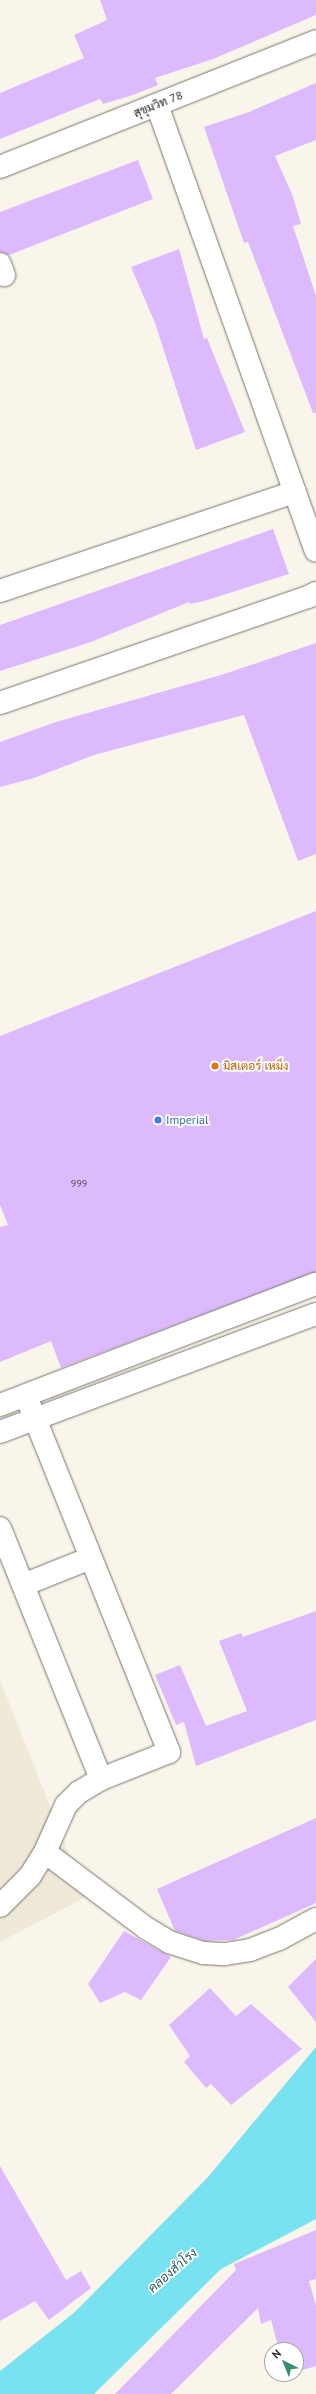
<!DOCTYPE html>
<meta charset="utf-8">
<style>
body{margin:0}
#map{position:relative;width:316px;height:2394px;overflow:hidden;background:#f9f5eb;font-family:"PT Sans",Sarabun,sans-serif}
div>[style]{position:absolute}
.built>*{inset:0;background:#efe9d8}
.water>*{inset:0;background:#79e2f0}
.building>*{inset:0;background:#ddbafd}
.roads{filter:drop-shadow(0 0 1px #78756c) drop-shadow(0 0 1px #78756c)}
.minor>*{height:22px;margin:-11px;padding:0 11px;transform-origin:11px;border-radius:11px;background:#fff}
.dots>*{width:11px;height:11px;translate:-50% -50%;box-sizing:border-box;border:2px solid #fff;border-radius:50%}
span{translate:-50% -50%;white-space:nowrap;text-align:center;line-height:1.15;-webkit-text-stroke:3.5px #fff;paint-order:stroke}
.number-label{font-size:10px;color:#534a58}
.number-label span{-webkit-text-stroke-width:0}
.street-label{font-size:12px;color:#252421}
.food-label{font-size:12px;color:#c56008}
.left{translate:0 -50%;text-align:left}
.shop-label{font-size:12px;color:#366cbe}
.water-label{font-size:13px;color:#2c5a61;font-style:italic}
.north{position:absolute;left:264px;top:2342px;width:40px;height:40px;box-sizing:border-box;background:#fff;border:1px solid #a8a7a6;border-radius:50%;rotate:317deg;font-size:11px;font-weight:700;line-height:16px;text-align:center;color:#252421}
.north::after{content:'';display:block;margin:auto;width:14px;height:18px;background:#339169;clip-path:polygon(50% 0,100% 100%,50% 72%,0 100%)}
</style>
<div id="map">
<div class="built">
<div style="clip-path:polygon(0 1680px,86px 1897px,0 1942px)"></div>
</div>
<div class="water">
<div style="clip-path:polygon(316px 2047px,316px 2219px,221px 2269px,94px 2394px,0 2394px,0 2371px,75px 2312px,208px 2177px)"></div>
</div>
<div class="building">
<div style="clip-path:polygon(100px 0,316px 0,316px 15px,213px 59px,155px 78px,158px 85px,133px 95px,103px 104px,100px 99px,0 139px,0 93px,84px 58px,74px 35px,107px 20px)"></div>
<div style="clip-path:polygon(316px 83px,316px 140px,275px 156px,292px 194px,301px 224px,293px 226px,316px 296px,316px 413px,313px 413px,248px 242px,244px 243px,204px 127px,249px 112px)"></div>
<div style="clip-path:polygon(138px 160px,153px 199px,9px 255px,0 252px,0 212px)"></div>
<div style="clip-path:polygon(179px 249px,204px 339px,207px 338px,245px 432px,196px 450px,155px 323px,131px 267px)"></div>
<div style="clip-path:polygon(273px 529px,289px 574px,204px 601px,190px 604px,189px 602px,91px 642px,0 671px,0 625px)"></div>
<div style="clip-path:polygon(316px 643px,316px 854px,298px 861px,244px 715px,94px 755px,34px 778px,0 787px,0 742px,56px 722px,221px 675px)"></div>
<div style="clip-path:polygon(316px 911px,316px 1272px,61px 1368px,51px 1341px,0 1362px,0 1227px,8px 1225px,0 1205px,0 1036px)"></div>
<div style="clip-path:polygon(316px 1611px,316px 1720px,196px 1766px,184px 1722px,176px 1725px,155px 1675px,180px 1665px,206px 1726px,247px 1711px,219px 1641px,241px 1633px,243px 1637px)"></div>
<div style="clip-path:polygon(316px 1818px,316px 1903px,233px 1940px,205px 1941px,175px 1931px,157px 1889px)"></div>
<div style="clip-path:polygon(124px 1931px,171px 1957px,141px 2000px,125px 1992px,100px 2003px,88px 1984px)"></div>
<div style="clip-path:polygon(316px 1959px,316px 2022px,288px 1987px)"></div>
<div style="clip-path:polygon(210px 1988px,236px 2016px,251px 2004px,302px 2049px,231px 2105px,211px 2084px,206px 2088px,184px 2062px,190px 2056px,169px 2025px)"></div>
<div style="clip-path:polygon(0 2166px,66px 2280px,81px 2271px,91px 2288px,49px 2320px,35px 2301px,0 2321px)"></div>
<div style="clip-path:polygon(316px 2230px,316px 2279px,309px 2281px,316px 2306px,316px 2366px,296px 2372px,296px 2350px,279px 2350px,271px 2320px,261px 2324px,258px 2308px,171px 2394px,115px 2394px,236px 2270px,234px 2264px)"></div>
</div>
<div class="roads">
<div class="minor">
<div style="left:157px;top:105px;width:473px;rotate:70.4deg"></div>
<div style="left:0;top:167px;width:340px;rotate:-21.7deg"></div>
<div style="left:0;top:264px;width:12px;rotate:70deg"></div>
<div style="left:0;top:591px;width:311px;rotate:-18.6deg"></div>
<div style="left:0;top:703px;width:326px;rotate:-19deg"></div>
<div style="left:308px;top:597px;width:9px;rotate:-27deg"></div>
<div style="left:26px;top:1396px;width:384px;rotate:68.1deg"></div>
<div style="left:169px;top:1752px;width:73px;rotate:158.3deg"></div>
<div style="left:0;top:1405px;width:338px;rotate:-21deg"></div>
<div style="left:0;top:1432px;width:337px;rotate:-20.5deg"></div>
<div style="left:0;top:1528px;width:271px;rotate:68.1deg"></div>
<div style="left:101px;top:1779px;width:26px;rotate:149deg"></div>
<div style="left:79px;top:1792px;width:18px;rotate:135deg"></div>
<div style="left:66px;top:1805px;width:51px;rotate:114.1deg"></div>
<div style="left:45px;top:1852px;width:28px;rotate:122deg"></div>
<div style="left:30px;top:1876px;width:42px;rotate:135deg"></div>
<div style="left:23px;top:1585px;width:73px;rotate:-21.7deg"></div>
<div style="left:45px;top:1852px;width:126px;rotate:37deg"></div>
<div style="left:146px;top:1928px;width:27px;rotate:31deg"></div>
<div style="left:169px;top:1942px;width:36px;rotate:18deg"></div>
<div style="left:203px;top:1953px;width:22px;rotate:3deg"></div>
<div style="left:225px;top:1954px;width:25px;rotate:-9deg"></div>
<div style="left:250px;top:1950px;width:31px;rotate:-21deg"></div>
<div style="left:279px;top:1939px;width:42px;rotate:-28.4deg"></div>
</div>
</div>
<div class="dots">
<div style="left:215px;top:1066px;background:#e8710a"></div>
<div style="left:158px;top:1120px;background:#3f7fe0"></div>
</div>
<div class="number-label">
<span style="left:79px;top:1184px">999</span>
</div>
<div class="street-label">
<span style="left:158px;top:104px;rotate:-22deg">สุขุมวิท 78</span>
</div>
<div class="food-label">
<span class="left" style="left:223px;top:1066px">มิสเตอร์ เหม็ง</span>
</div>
<div class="shop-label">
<span class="left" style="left:166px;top:1120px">Imperial</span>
</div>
<div class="water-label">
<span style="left:173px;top:2271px;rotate:-41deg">คลองสำโรง</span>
</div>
<div class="north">N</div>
</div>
